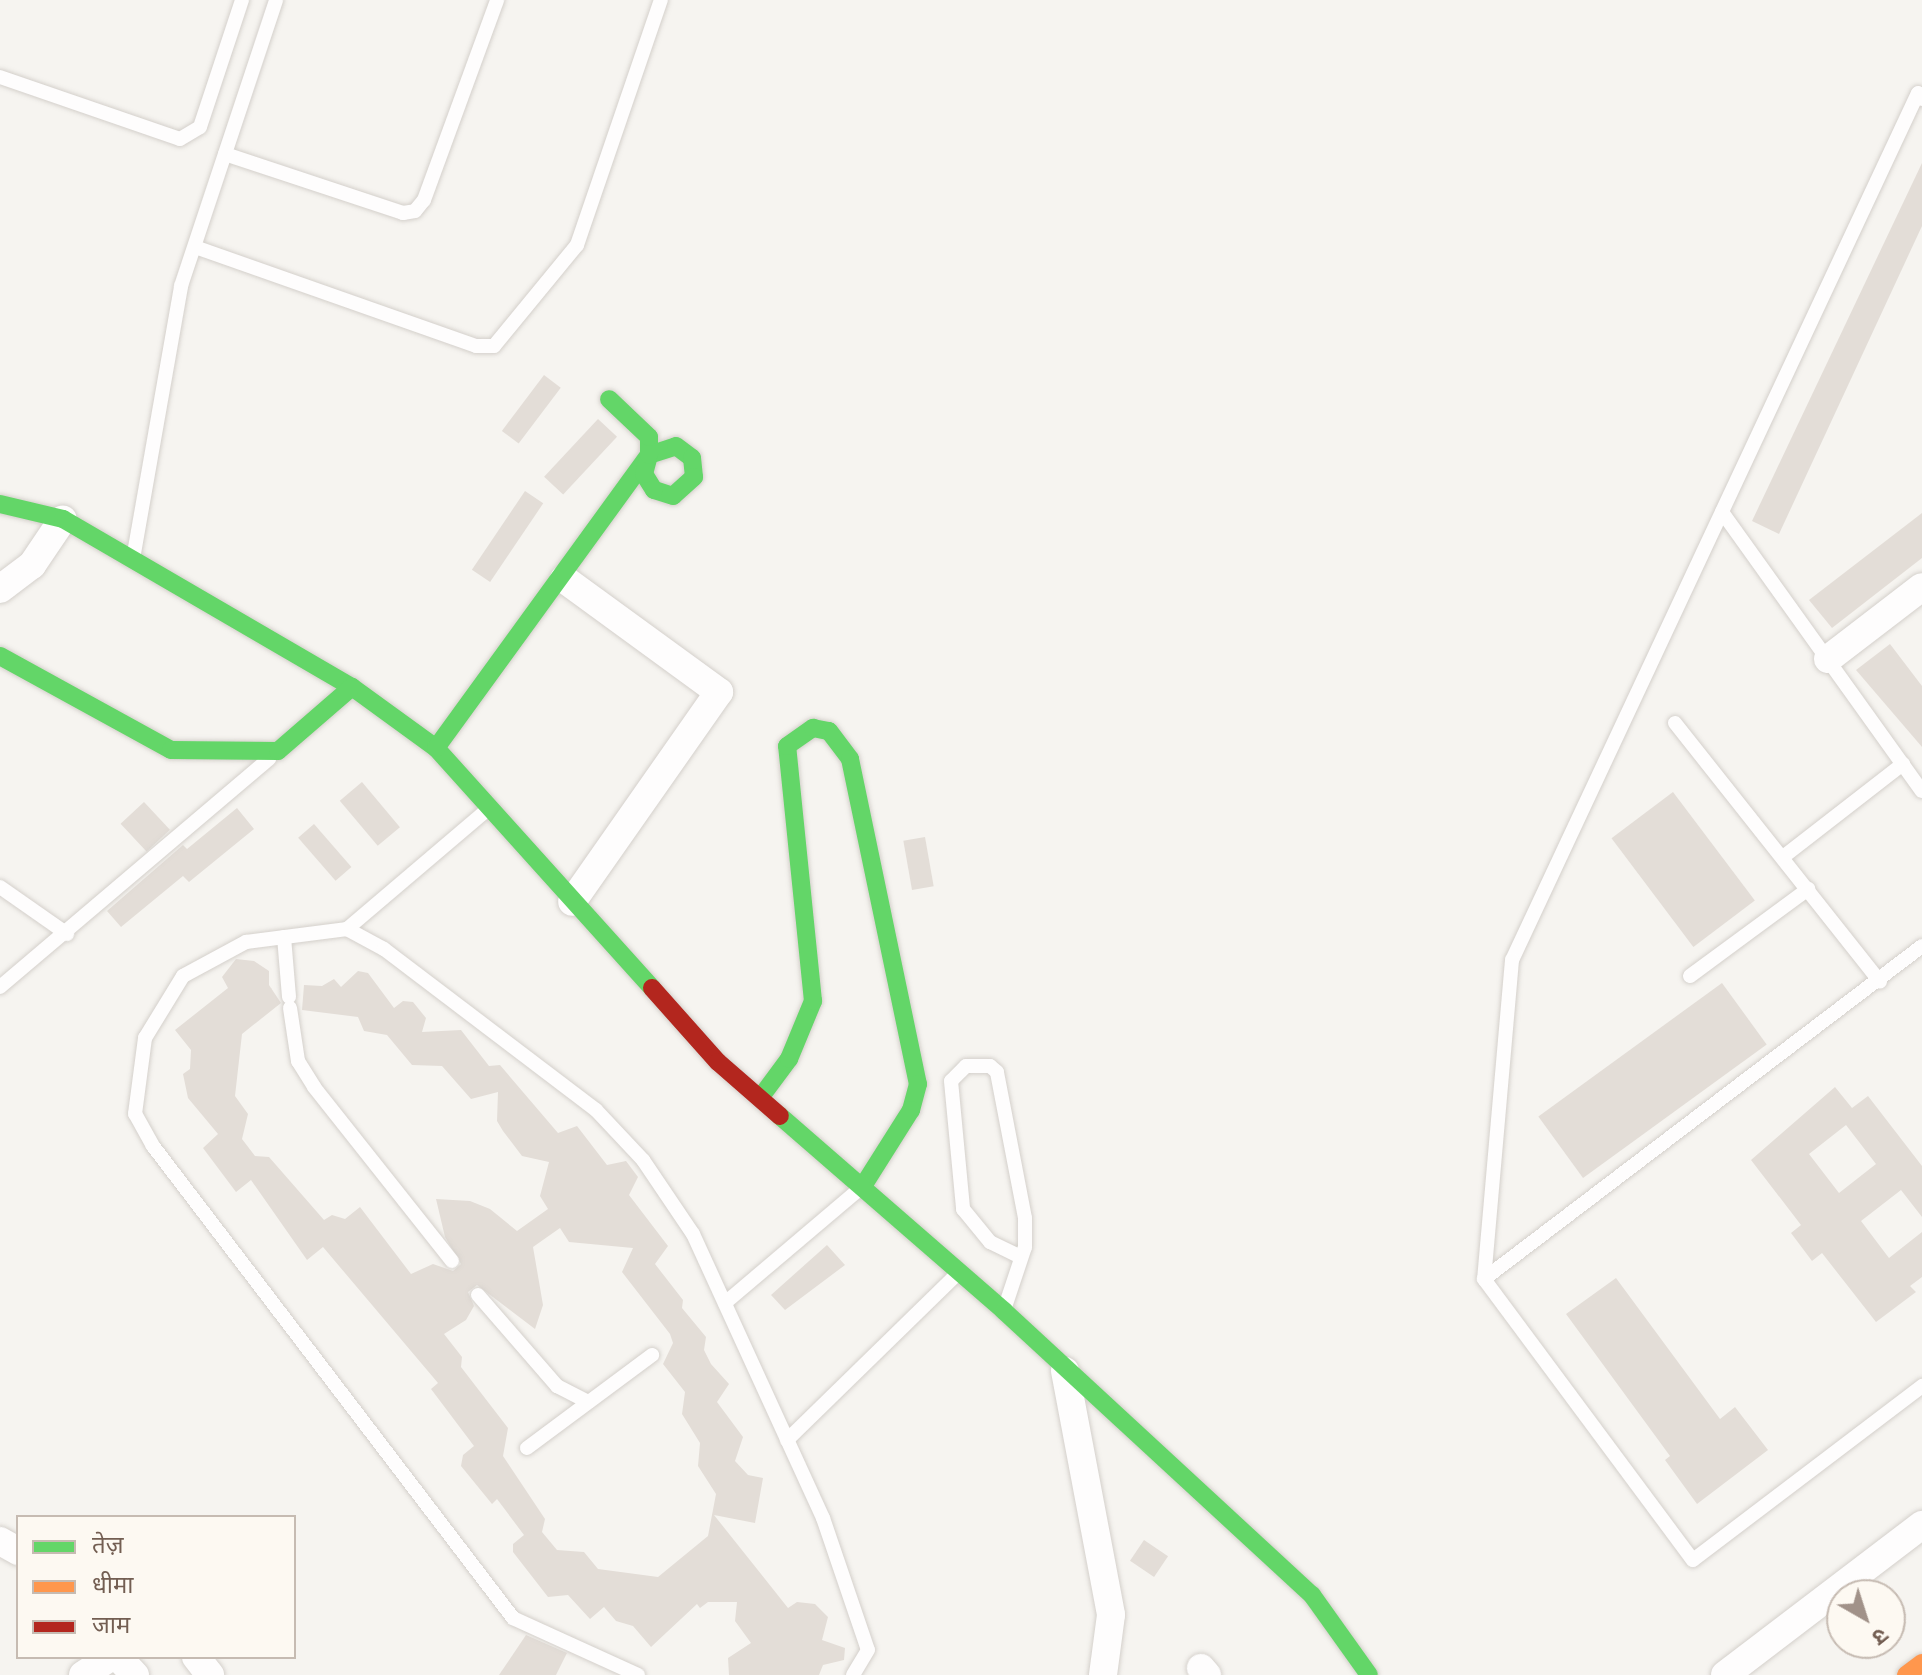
<!DOCTYPE html>
<meta charset="utf-8">
<style>
body{margin:0}
#map{position:relative;width:1922px;height:1675px;overflow:hidden;background:#f6f4f0;font-family:"Alegreya Sans","Noto Sans Devanagari",sans-serif}
div>[style]{position:absolute}
.building>*{inset:0;background:#e3ddd7;transform-origin:0 0}
.roads{filter:drop-shadow(0 0 2px #d4d0cb) drop-shadow(0 0 2px #d4d0cb)}
.lane>*{height:14px;margin:-7px;padding:0 7px;transform-origin:7px;border-radius:7px;background:#fefdfd}
.street>*{height:28px;margin:-14px;padding:0 14px;transform-origin:14px;border-radius:14px;background:#fefdfd}
.fast>*{height:18px;margin:-9px;padding:0 9px;transform-origin:9px;border-radius:9px;background:#63d668}
.slow>*{height:18px;margin:-9px;padding:0 9px;transform-origin:9px;border-radius:9px;background:#ff974d}
.jam>*{height:18px;margin:-9px;padding:0 9px;transform-origin:9px;border-radius:9px;background:#b3261e}
span{translate:-50% -50%;white-space:nowrap;text-align:center;line-height:1.15;-webkit-text-stroke:6px #fdf9f2;paint-order:stroke}
.legend{position:absolute;left:16px;top:1515px;width:280px;height:144px;box-sizing:border-box;background:#fdf9f2;border:2px solid #c6bbb2;margin:0;padding:10px 14px;list-style:none;font-size:24px;color:#735e52}
.legend li{display:flex;align-items:center;gap:16px;height:40px}
.legend b{width:40px;border:2px solid #c6bbb2}
.north{position:absolute;left:1826px;top:1579px;width:80px;height:80px;box-sizing:border-box;background:#fdf9f2;border:2px solid #c6bbb2;border-radius:50%;rotate:141deg;font-size:22px;font-weight:700;line-height:32px;text-align:center;color:#735e52}
.north::after{content:'';display:block;margin:auto;width:28px;height:36px;background:#a19289;clip-path:polygon(50% 0,100% 100%,50% 72%,0 100%)}
</style>
<div id="map">
<div class="building">
<div style="clip-path:polygon(1922px 163px,1922px 226px,1779px 534px,1752px 521px)"></div>
<div style="left:544px;top:375px;width:21px;height:70px;rotate:37deg"></div>
<div style="left:598px;top:419px;width:26px;height:79px;rotate:43deg"></div>
<div style="left:525px;top:491px;width:22px;height:95px;rotate:34deg"></div>
<div style="clip-path:polygon(1922px 513px,1922px 558px,1832px 628px,1809px 600px)"></div>
<div style="clip-path:polygon(1890px 644px,1922px 686px,1922px 747px,1856px 670px)"></div>
<div style="left:362px;top:782px;width:59px;height:29px;rotate:50deg"></div>
<div style="left:1673px;top:792px;width:136px;height:77px;rotate:53deg"></div>
<div style="left:144px;top:802px;width:38px;height:32px;rotate:47deg"></div>
<div style="clip-path:polygon(237px 808px,254px 829px,189px 882px,183px 876px,121px 927px,107px 911px,183px 845px,187px 849px)"></div>
<div style="left:314px;top:824px;width:57px;height:21px;rotate:49deg"></div>
<div style="left:925px;top:837px;width:50px;height:22px;rotate:80deg"></div>
<div style="clip-path:polygon(evenodd,236px 959px,254px 961px,269px 971px,269px 985px,281px 1003px,242px 1034px,235px 1096px,248px 1114px,242px 1139px,255px 1156px,269px 1157px,324px 1220px,332px 1215px,345px 1219px,360px 1207px,411px 1274px,433px 1264px,453px 1271px,461px 1264px,445px 1237px,436px 1199px,470px 1201px,490px 1209px,517px 1231px,548px 1209px,540px 1196px,549px 1162px,522px 1156px,503px 1131px,497px 1121px,498px 1092px,471px 1099px,442px 1066px,412px 1065px,387px 1035px,364px 1031px,358px 1017px,302px 1010px,304px 985px,322px 986px,334px 979px,341px 987px,358px 971px,368px 973px,394px 1008px,403px 1001px,413px 1002px,426px 1018px,422px 1032px,461px 1030px,489px 1066px,500px 1065px,558px 1133px,577px 1126px,607px 1165px,626px 1161px,638px 1177px,629px 1195px,668px 1246px,655px 1264px,683px 1300px,682px 1308px,706px 1337px,704px 1350px,711px 1364px,729px 1384px,717px 1402px,743px 1437px,735px 1461px,748px 1475px,763px 1478px,755px 1523px,714px 1515px,788px 1608px,797px 1602px,815px 1604px,828px 1617px,822px 1640px,845px 1648px,844px 1660px,823px 1665px,819px 1675px,729px 1675px,728px 1658px,751px 1643px,735px 1621px,737px 1602px,708px 1602px,700px 1608px,697px 1604px,651px 1647px,633px 1626px,616px 1621px,604px 1607px,590px 1619px,568px 1595px,548px 1597px,513px 1552px,513px 1544px,524px 1535px,497px 1499px,492px 1504px,461px 1466px,463px 1455px,474px 1446px,431px 1389px,438px 1383px,323px 1247px,307px 1260px,251px 1180px,236px 1192px,203px 1148px,218px 1134px,188px 1098px,183px 1074px,190px 1069px,191px 1050px,175px 1030px,228px 988px,222px 977px,236px 959px,560px 1228px,569px 1242px,633px 1248px,622px 1272px,670px 1334px,673px 1343px,663px 1364px,685px 1392px,682px 1414px,700px 1443px,698px 1466px,716px 1494px,708px 1536px,658px 1577px,598px 1569px,584px 1552px,557px 1550px,542px 1532px,545px 1519px,503px 1456px,508px 1428px,461px 1367px,462px 1357px,444px 1334px,466px 1320px,474px 1306px,468px 1292px,477px 1285px,535px 1329px,543px 1305px,533px 1247px,560px 1228px)"></div>
<div style="left:1722px;top:983px;width:76px;height:227px;rotate:54deg"></div>
<div style="clip-path:polygon(evenodd,1835px 1087px,1852px 1108px,1868px 1096px,1922px 1166px,1922px 1217px,1901px 1190px,1861px 1221px,1889px 1258px,1922px 1232px,1922px 1277px,1910px 1286px,1916px 1292px,1876px 1322px,1822px 1253px,1812px 1261px,1791px 1233px,1801px 1225px,1751px 1160px,1835px 1087px,1846px 1125px,1876px 1164px,1839px 1193px,1809px 1154px,1846px 1125px)"></div>
<div style="clip-path:polygon(827px 1245px,845px 1265px,785px 1310px,771px 1295px)"></div>
<div style="clip-path:polygon(1616px 1278px,1720px 1419px,1735px 1407px,1768px 1450px,1697px 1504px,1665px 1460px,1670px 1456px,1566px 1314px)"></div>
<div style="left:1144px;top:1540px;width:29px;height:25px;rotate:34deg"></div>
<div style="clip-path:polygon(526px 1635px,567px 1653px,556px 1675px,499px 1675px)"></div>
</div>
<div class="roads">
<div class="lane">
<div style="left:0;top:77px;width:190px;rotate:19deg"></div>
<div style="left:180px;top:139px;width:23px;rotate:-31deg"></div>
<div style="left:200px;top:127px;width:134px;rotate:-71.7deg"></div>
<div style="left:1922px;top:99px;width:7px;rotate:-124deg"></div>
<div style="left:1918px;top:93px;width:957px;rotate:115.09deg"></div>
<div style="left:1512px;top:960px;width:320px;rotate:95deg"></div>
<div style="left:1484px;top:1279px;width:350px;rotate:53.4deg"></div>
<div style="left:1693px;top:1560px;width:288px;rotate:-37.2deg"></div>
<div style="left:225px;top:154px;width:188px;rotate:18.3deg"></div>
<div style="left:403px;top:213px;width:12px;rotate:-9deg"></div>
<div style="left:415px;top:211px;width:14px;rotate:-51deg"></div>
<div style="left:424px;top:200px;width:213px;rotate:-69.9deg"></div>
<div style="left:195px;top:247px;width:298px;rotate:19.4deg"></div>
<div style="left:476px;top:346px;width:18px"></div>
<div style="left:494px;top:346px;width:131px;rotate:-50.6deg"></div>
<div style="left:577px;top:245px;width:259px;rotate:-71.1deg"></div>
<div style="left:1722px;top:512px;width:343px;rotate:54.4deg"></div>
<div style="left:133px;top:559px;width:277px;rotate:-80deg"></div>
<div style="left:181px;top:286px;width:301px;rotate:-71.6deg"></div>
<div style="left:1675px;top:723px;width:330px;rotate:51.6deg"></div>
<div style="left:1783px;top:857px;width:152px;rotate:-37.8deg"></div>
<div style="left:0;top:887px;width:82px;rotate:35deg"></div>
<div style="left:347px;top:929px;width:184px;rotate:-40.4deg"></div>
<div style="left:284px;top:937px;width:60px;rotate:85.2deg"></div>
<div style="left:1690px;top:976px;width:147px;rotate:-36.4deg"></div>
<div style="left:0;top:987px;width:353px;rotate:-40.3deg"></div>
<div style="left:290px;top:1008px;width:54px;rotate:81.4deg"></div>
<div style="left:298px;top:1061px;width:31px;rotate:58deg"></div>
<div style="left:314px;top:1087px;width:222px;rotate:51.6deg"></div>
<div style="left:1484px;top:1279px;width:550px;rotate:-37.24deg"></div>
<div style="left:478px;top:1295px;width:121px;rotate:49deg"></div>
<div style="left:557px;top:1386px;width:35px;rotate:27deg"></div>
<div style="left:725px;top:1303px;width:180px;rotate:-40.3deg"></div>
<div style="left:1005px;top:1307px;width:63px;rotate:-71.6deg"></div>
<div style="left:1025px;top:1247px;width:29px;rotate:-90deg"></div>
<div style="left:1025px;top:1218px;width:149px;rotate:-100.9deg"></div>
<div style="left:997px;top:1072px;width:9px;rotate:-139deg"></div>
<div style="left:990px;top:1066px;width:24px;rotate:180deg"></div>
<div style="left:966px;top:1066px;width:21px;rotate:135deg"></div>
<div style="left:951px;top:1081px;width:129px;rotate:84.6deg"></div>
<div style="left:963px;top:1209px;width:43px;rotate:50.7deg"></div>
<div style="left:990px;top:1242px;width:34px;rotate:26deg"></div>
<div style="left:787px;top:1440px;width:240px;rotate:-44.3deg"></div>
<div style="left:527px;top:1448px;width:156px;rotate:-36.6deg"></div>
<div style="left:638px;top:1675px;width:137px;rotate:-155.5deg"></div>
<div style="left:513px;top:1618px;width:594px;rotate:-127.33deg"></div>
<div style="left:153px;top:1146px;width:37px;rotate:-119deg"></div>
<div style="left:135px;top:1114px;width:77px;rotate:-82.5deg"></div>
<div style="left:145px;top:1038px;width:73px;rotate:-58.5deg"></div>
<div style="left:183px;top:976px;width:72px;rotate:-28.4deg"></div>
<div style="left:246px;top:942px;width:102px;rotate:-7.3deg"></div>
<div style="left:347px;top:929px;width:42px;rotate:28.4deg"></div>
<div style="left:384px;top:949px;width:266px;rotate:37.2deg"></div>
<div style="left:596px;top:1110px;width:69px;rotate:46.8deg"></div>
<div style="left:643px;top:1160px;width:89px;rotate:56deg"></div>
<div style="left:693px;top:1234px;width:312px;rotate:65.4deg"></div>
<div style="left:823px;top:1518px;width:139px;rotate:71.2deg"></div>
<div style="left:868px;top:1650px;width:29px;rotate:121deg"></div>
</div>
<div class="street">
<div style="left:564px;top:579px;width:192px;rotate:36.1deg"></div>
<div style="left:719px;top:692px;width:256px;rotate:125deg"></div>
<div style="left:0;top:589px;width:40px;rotate:-37deg"></div>
<div style="left:32px;top:565px;width:55px;rotate:-56deg"></div>
<div style="left:1828px;top:659px;width:118px;rotate:-37.5deg"></div>
<div style="left:1065px;top:1371px;width:248px;rotate:79.3deg"></div>
<div style="left:1111px;top:1615px;width:61px;rotate:97.6deg"></div>
<div style="left:0;top:1541px;width:21px;rotate:29deg"></div>
<div style="left:118px;top:1657px;width:25px;rotate:47deg"></div>
<div style="left:196px;top:1657px;width:23px;rotate:52deg"></div>
<div style="left:1201px;top:1668px;width:9px;rotate:49deg"></div>
<div style="left:83px;top:1675px;width:33px;rotate:-33deg"></div>
<div style="left:1725px;top:1675px;width:248px;rotate:-37.3deg"></div>
</div>
<div class="fast">
<div style="left:0;top:504px;width:65px;rotate:13.4deg"></div>
<div style="left:63px;top:519px;width:334px;rotate:30.2deg"></div>
<div style="left:352px;top:687px;width:104px;rotate:36deg"></div>
<div style="left:436px;top:748px;width:323px;rotate:48deg"></div>
<div style="left:0;top:656px;width:195px;rotate:28.8deg"></div>
<div style="left:171px;top:750px;width:107px;rotate:0.5deg"></div>
<div style="left:278px;top:751px;width:98px;rotate:-40.9deg"></div>
<div style="left:436px;top:748px;width:362px;rotate:-54deg"></div>
<div style="left:649px;top:455px;width:28px;rotate:-18deg"></div>
<div style="left:676px;top:446px;width:20px;rotate:37deg"></div>
<div style="left:692px;top:458px;width:19px;rotate:84deg"></div>
<div style="left:694px;top:477px;width:28px;rotate:138deg"></div>
<div style="left:673px;top:496px;width:20px;rotate:-162deg"></div>
<div style="left:654px;top:490px;width:19px;rotate:-122deg"></div>
<div style="left:644px;top:474px;width:20px;rotate:-75deg"></div>
<div style="left:649px;top:455px;width:18px;rotate:-90deg"></div>
<div style="left:649px;top:437px;width:55px;rotate:-136.5deg"></div>
<div style="left:760px;top:1098px;width:49px;rotate:-53.4deg"></div>
<div style="left:789px;top:1059px;width:63px;rotate:-67.5deg"></div>
<div style="left:813px;top:1001px;width:256px;rotate:-95.8deg"></div>
<div style="left:787px;top:746px;width:32px;rotate:-35deg"></div>
<div style="left:813px;top:728px;width:16px;rotate:11deg"></div>
<div style="left:829px;top:731px;width:35px;rotate:53deg"></div>
<div style="left:850px;top:759px;width:332px;rotate:78.2deg"></div>
<div style="left:918px;top:1084px;width:27px;rotate:105deg"></div>
<div style="left:911px;top:1110px;width:90px;rotate:122.3deg"></div>
<div style="left:780px;top:1116px;width:297px;rotate:41deg"></div>
<div style="left:1004px;top:1311px;width:419px;rotate:42.7deg"></div>
<div style="left:1312px;top:1595px;width:98px;rotate:54.5deg"></div>
</div>
<div class="slow">
<div style="left:1906px;top:1675px;width:20px;rotate:-37deg"></div>
</div>
<div class="jam">
<div style="left:652px;top:988px;width:99px;rotate:48.3deg"></div>
<div style="left:718px;top:1062px;width:82px;rotate:41.1deg"></div>
</div>
</div>
<ul class="legend">
<li><b style="height:10px;background:#63d668"></b>तेज़</li>
<li><b style="height:10px;background:#ff974d"></b>धीमा</li>
<li><b style="height:10px;background:#b3261e"></b>जाम</li>
</ul>
<div class="north">उ</div>
</div>
